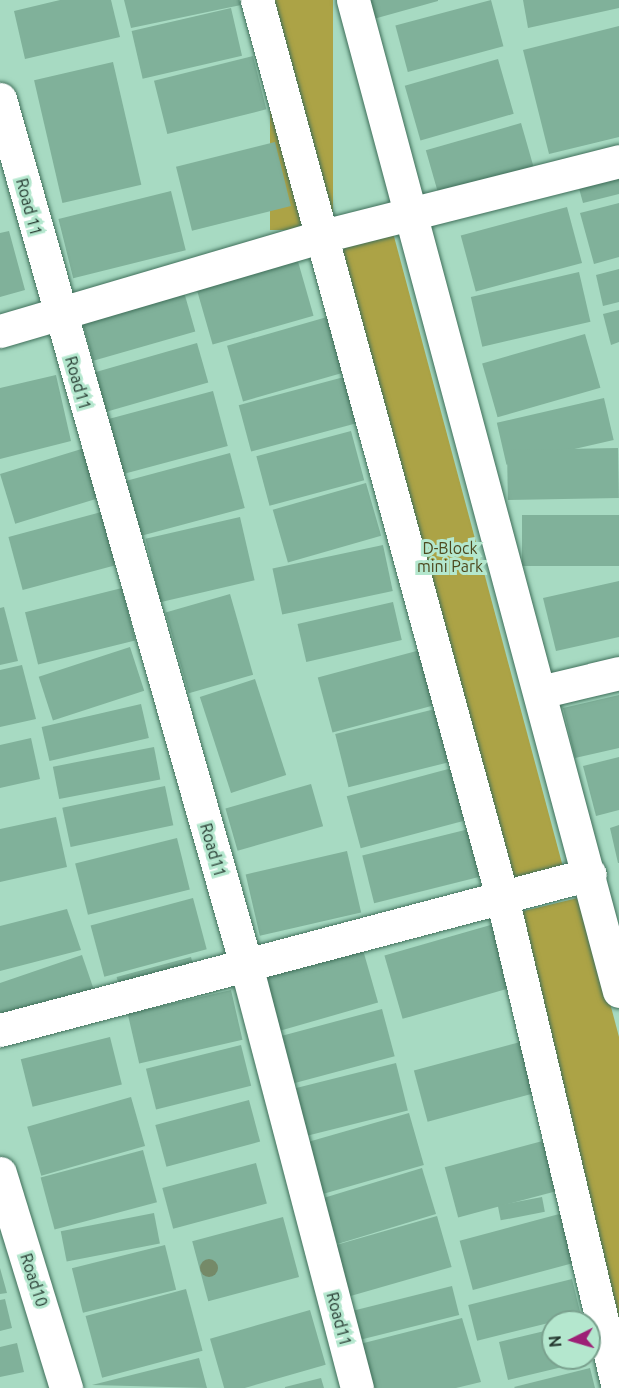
<!DOCTYPE html>
<style>
body{margin:0}
#map{position:relative;width:619px;height:1388px;overflow:hidden;background:#a7dac2;font-family:Ubuntu,sans-serif}
div>[style]{position:absolute}
.green>*{inset:0;background:#aca346;transform-origin:0 0}
.building>*{inset:0;background:#80b19a;transform-origin:0 0}
.roads{filter:drop-shadow(0 0 2px #3f6f5a) drop-shadow(0 0 2px #3f6f5a)}
.minor>*{height:33px;margin:-16.5px;padding:0 16.5px;transform-origin:16.5px;border-radius:16.5px;background:#fff}
.trees>*{width:18px;height:18px;margin:-9px;border-radius:50%;background:#758a68}
span{translate:-50% -50%;white-space:nowrap;text-align:center;line-height:1.15;-webkit-text-stroke:6px #b4e7ce;paint-order:stroke}
.street-label{font-size:16px;color:#24382f}
.park-label{font-size:16px;color:#4c481e}
.north{position:absolute;left:541px;top:1310px;width:60px;height:60px;box-sizing:border-box;background:#b4e7ce;border:2px solid #7aa18e;border-radius:50%;rotate:265deg;font-size:16px;font-weight:700;line-height:24px;text-align:center;color:#24382f}
.north::after{content:'';display:block;margin:auto;width:21px;height:27px;background:#9d2076;clip-path:polygon(50% 0,100% 100%,50% 72%,0 100%)}
</style>
<div id="map">
<div class="green">
<div style="left:270px;top:0;width:63px;height:230px"></div>
<div style="left:392px;top:229px;width:666px;height:53px;rotate:75deg"></div>
<div style="clip-path:polygon(582px 897px,619px 1037px,619px 1343px,507px 915px)"></div>
</div>
<div class="building">
<div style="clip-path:polygon(60px 0,111px 0,120px 37px,25px 59px,14px 11px)"></div>
<div style="clip-path:polygon(124px 0,239px 0,241px 5px,131px 28px)"></div>
<div style="clip-path:polygon(365px 0,438px 0,438px 1px,370px 20px)"></div>
<div style="left:491px;top:0;width:48px;height:99px;rotate:75deg"></div>
<div style="clip-path:polygon(523px 0,619px 0,619px 8px,528px 28px)"></div>
<div style="left:231px;top:8px;width:49px;height:102px;rotate:77deg"></div>
<div style="clip-path:polygon(619px 26px,619px 137px,549px 154px,523px 50px)"></div>
<div style="left:253px;top:56px;width:55px;height:102px;rotate:76deg"></div>
<div style="left:498px;top:59px;width:57px;height:97px;rotate:74deg"></div>
<div style="left:113px;top:62px;width:126px;height:81px;rotate:77deg"></div>
<div style="left:521px;top:123px;width:53px;height:99px;rotate:74deg"></div>
<div style="left:275px;top:142px;width:66px;height:102px;rotate:76deg"></div>
<div style="clip-path:polygon(619px 170px,619px 194px,583px 203px,577px 181px)"></div>
<div style="left:171px;top:191px;width:61px;height:116px;rotate:76deg"></div>
<div style="clip-path:polygon(619px 203px,619px 257px,594px 264px,580px 213px)"></div>
<div style="left:567px;top:207px;width:58px;height:110px;rotate:75deg"></div>
<div style="clip-path:polygon(9px 231px,25px 290px,0 297px,0 233px)"></div>
<div style="left:297px;top:258px;width:60px;height:105px;rotate:74deg"></div>
<div style="clip-path:polygon(619px 269px,619px 302px,603px 306px,596px 275px)"></div>
<div style="left:579px;top:272px;width:51px;height:111px;rotate:77deg"></div>
<div style="left:184px;top:292px;width:41px;height:106px;rotate:74deg"></div>
<div style="clip-path:polygon(619px 310px,619px 342px,611px 345px,603px 314px)"></div>
<div style="left:327px;top:317px;width:58px;height:104px;rotate:74deg"></div>
<div style="left:585px;top:334px;width:56px;height:107px;rotate:74deg"></div>
<div style="left:197px;top:343px;width:41px;height:106px;rotate:74deg"></div>
<div style="clip-path:polygon(56px 375px,71px 441px,0 459px,0 388px)"></div>
<div style="left:344px;top:377px;width:48px;height:109px;rotate:75deg"></div>
<div style="left:213px;top:391px;width:57px;height:108px;rotate:75deg"></div>
<div style="left:604px;top:398px;width:43px;height:110px;rotate:77deg"></div>
<div style="left:351px;top:431px;width:51px;height:98px;rotate:75deg"></div>
<div style="left:88px;top:447px;width:52px;height:92px;rotate:73deg"></div>
<div style="left:618px;top:448px;width:50px;height:111px;rotate:89deg"></div>
<div style="left:230px;top:453px;width:57px;height:108px;rotate:75deg"></div>
<div style="left:366px;top:483px;width:55px;height:97px;rotate:74deg"></div>
<div style="left:105px;top:511px;width:55px;height:100px;rotate:75deg"></div>
<div style="left:619px;top:515px;width:51px;height:97px;rotate:90deg"></div>
<div style="left:240px;top:517px;width:65px;height:97px;rotate:77deg"></div>
<div style="left:383px;top:545px;width:47px;height:113px;rotate:78deg"></div>
<div style="clip-path:polygon(619px 581px,619px 637px,556px 651px,543px 598px)"></div>
<div style="left:122px;top:588px;width:54px;height:100px;rotate:76deg"></div>
<div style="left:230px;top:594px;width:84px;height:67px;rotate:74deg"></div>
<div style="left:393px;top:602px;width:39px;height:98px;rotate:77deg"></div>
<div style="clip-path:polygon(4px 607px,18px 661px,0 665px,0 608px)"></div>
<div style="left:130px;top:647px;width:46px;height:96px;rotate:72deg"></div>
<div style="left:424px;top:649px;width:57px;height:110px;rotate:75deg"></div>
<div style="clip-path:polygon(22px 665px,36px 719px,0 727px,0 670px)"></div>
<div style="left:255px;top:679px;width:101px;height:58px;rotate:72deg"></div>
<div style="clip-path:polygon(619px 695px,619px 748px,575px 758px,563px 708px)"></div>
<div style="left:141px;top:704px;width:35px;height:102px;rotate:77deg"></div>
<div style="left:439px;top:708px;width:55px;height:107px;rotate:76deg"></div>
<div style="clip-path:polygon(31px 738px,40px 779px,0 788px,0 745px)"></div>
<div style="left:154px;top:747px;width:33px;height:103px;rotate:79deg"></div>
<div style="clip-path:polygon(619px 757px,619px 810px,596px 816px,583px 766px)"></div>
<div style="left:452px;top:768px;width:54px;height:109px;rotate:75deg"></div>
<div style="left:311px;top:784px;width:44px;height:89px;rotate:74deg"></div>
<div style="left:165px;top:786px;width:40px;height:105px;rotate:78deg"></div>
<div style="clip-path:polygon(56px 817px,67px 867px,0 882px,0 829px)"></div>
<div style="clip-path:polygon(619px 825px,619px 863px,618px 863px,610px 828px)"></div>
<div style="left:469px;top:829px;width:49px;height:110px;rotate:76deg"></div>
<div style="left:177px;top:838px;width:53px;height:105px;rotate:76deg"></div>
<div style="left:347px;top:851px;width:63px;height:104px;rotate:77deg"></div>
<div style="left:193px;top:898px;width:53px;height:106px;rotate:75deg"></div>
<div style="clip-path:polygon(67px 909px,81px 950px,0 971px,0 926px)"></div>
<div style="left:494px;top:924px;width:66px;height:114px;rotate:74deg"></div>
<div style="left:361px;top:943px;width:62px;height:112px;rotate:74deg"></div>
<div style="clip-path:polygon(82px 955px,96px 996px,0 1022px,0 983px)"></div>
<div style="left:191px;top:957px;width:16px;height:77px;rotate:75deg"></div>
<div style="left:231px;top:990px;width:51px;height:106px;rotate:77deg"></div>
<div style="left:382px;top:1009px;width:49px;height:113px;rotate:75deg"></div>
<div style="left:110px;top:1037px;width:49px;height:92px;rotate:76deg"></div>
<div style="left:524px;top:1041px;width:53px;height:114px;rotate:75deg"></div>
<div style="left:241px;top:1045px;width:42px;height:98px;rotate:76deg"></div>
<div style="left:396px;top:1063px;width:49px;height:108px;rotate:76deg"></div>
<div style="left:131px;top:1097px;width:51px;height:108px;rotate:74deg"></div>
<div style="left:249px;top:1100px;width:43px;height:97px;rotate:75deg"></div>
<div style="left:409px;top:1113px;width:54px;height:107px;rotate:74deg"></div>
<div style="left:550px;top:1139px;width:52px;height:109px;rotate:75deg"></div>
<div style="left:143px;top:1150px;width:54px;height:106px;rotate:75deg"></div>
<div style="left:256px;top:1163px;width:42px;height:97px;rotate:75deg"></div>
<div style="left:422px;top:1168px;width:48px;height:103px;rotate:73deg"></div>
<div style="left:542px;top:1197px;width:15px;height:45px;rotate:79deg"></div>
<div style="left:154px;top:1213px;width:31px;height:95px;rotate:79deg"></div>
<div style="left:563px;top:1213px;width:51px;height:107px;rotate:75deg"></div>
<div style="left:437px;top:1216px;width:53px;height:106px;rotate:74deg"></div>
<div style="left:283px;top:1217px;width:62px;height:94px;rotate:75deg"></div>
<div style="left:165px;top:1245px;width:46px;height:96px;rotate:76deg"></div>
<div style="clip-path:polygon(0 1268px,7px 1293px,0 1294px)"></div>
<div style="left:572px;top:1279px;width:37px;height:107px;rotate:76deg"></div>
<div style="left:452px;top:1286px;width:30px;height:101px;rotate:76deg"></div>
<div style="left:186px;top:1289px;width:64px;height:104px;rotate:75deg"></div>
<div style="clip-path:polygon(5px 1299px,12px 1328px,0 1331px,0 1300px)"></div>
<div style="left:310px;top:1310px;width:57px;height:104px;rotate:74deg"></div>
<div style="clip-path:polygon(462px 1318px,481px 1382px,456px 1388px,369px 1388px,356px 1345px)"></div>
<div style="clip-path:polygon(589px 1321px,600px 1358px,508px 1380px,499px 1342px,553px 1329px,553px 1358px,589px 1358px)"></div>
<div style="clip-path:polygon(17px 1343px,24px 1372px,0 1377px,0 1347px)"></div>
<div style="clip-path:polygon(199px 1358px,207px 1388px,92px 1385px)"></div>
<div style="clip-path:polygon(590px 1368px,595px 1388px,515px 1388px,514px 1387px)"></div>
<div style="clip-path:polygon(321px 1378px,324px 1388px,285px 1388px,285px 1387px)"></div>
</div>
<div class="roads">
<div class="minor">
<div style="left:257px;top:0;width:930px;rotate:74.72deg"></div>
<div style="left:502px;top:897px;width:505px;rotate:76.71deg"></div>
<div style="left:353px;top:0;width:1026px;rotate:74.98deg"></div>
<div style="left:0;top:99px;width:900px;rotate:74.14deg"></div>
<div style="left:246px;top:965px;width:437px;rotate:75.3deg"></div>
<div style="left:0;top:331px;width:333px;rotate:-16.4deg"></div>
<div style="left:319px;top:237px;width:309px;rotate:-14.2deg"></div>
<div style="left:540px;top:692px;width:81px;rotate:-13.5deg"></div>
<div style="left:0;top:1030px;width:610px;rotate:-14.81deg"></div>
<div style="left:0;top:1173px;width:225px;rotate:72.9deg"></div>
</div>
</div>
<div class="trees">
<div style="left:209px;top:1268px"></div>
</div>
<div class="street-label">
<span style="left:29px;top:207px;rotate:75deg">Road 11</span>
<span style="left:78px;top:383px;rotate:74deg">Road11</span>
<span style="left:213px;top:850px;rotate:74deg">Road11</span>
<span style="left:34px;top:1280px;rotate:72deg">Road10</span>
<span style="left:339px;top:1319px;rotate:75deg">Road11</span>
</div>
<div class="park-label">
<span style="left:450px;top:557px">D-Block<br>mini Park</span>
</div>
<div class="north">N</div>
</div>
